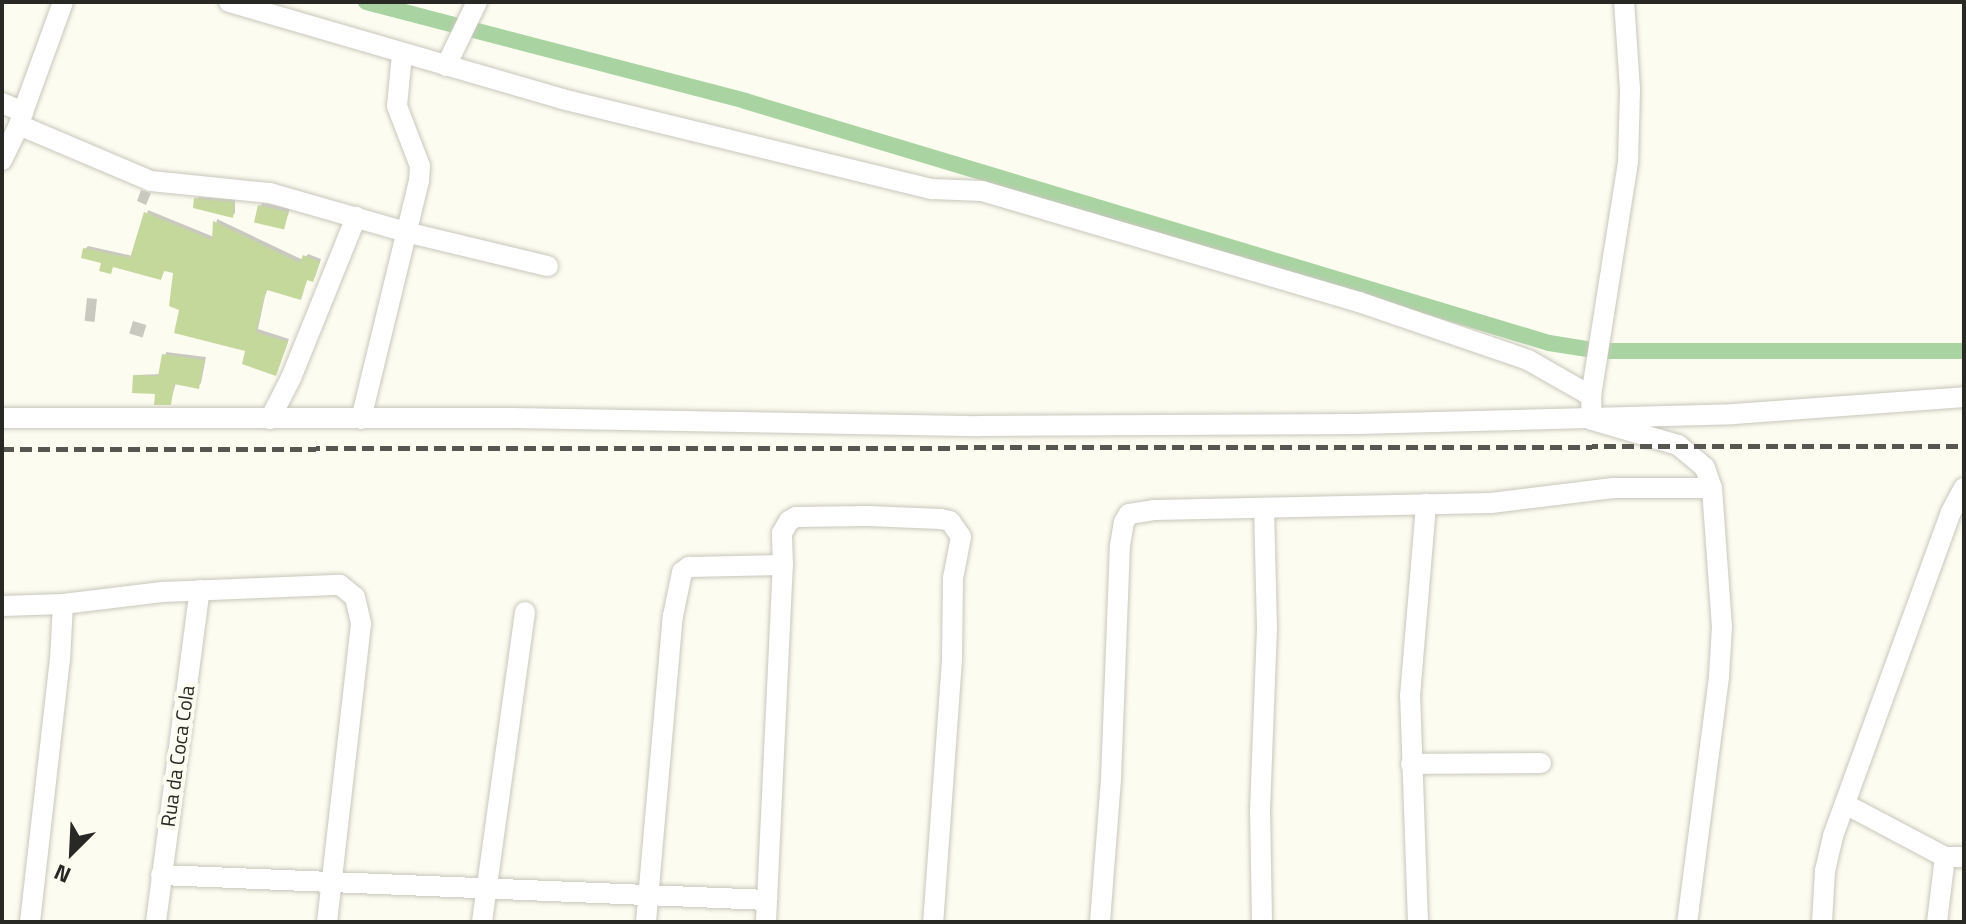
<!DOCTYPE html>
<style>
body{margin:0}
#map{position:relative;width:1966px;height:924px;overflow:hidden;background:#fdfcf1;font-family:"Titillium Web",sans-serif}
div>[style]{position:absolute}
.shadow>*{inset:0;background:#0003;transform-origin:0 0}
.canal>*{height:16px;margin:-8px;padding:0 8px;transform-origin:8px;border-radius:8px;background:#a9d4a2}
.building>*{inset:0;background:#c5d89c;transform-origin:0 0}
.roads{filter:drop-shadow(0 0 2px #c8c7bc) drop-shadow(0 0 2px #c8c7bc)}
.minor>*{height:20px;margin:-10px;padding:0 10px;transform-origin:10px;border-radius:10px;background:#fff}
.rail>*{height:5px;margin-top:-2.5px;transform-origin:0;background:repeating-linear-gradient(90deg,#575752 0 12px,transparent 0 18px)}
span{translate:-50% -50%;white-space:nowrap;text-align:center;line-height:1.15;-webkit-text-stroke:8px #fdfcf1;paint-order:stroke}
.street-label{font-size:20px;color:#282824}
.frame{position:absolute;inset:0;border:4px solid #282824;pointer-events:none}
.north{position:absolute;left:32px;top:812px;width:80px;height:80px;-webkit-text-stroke:6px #fdfcf1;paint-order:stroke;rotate:204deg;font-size:22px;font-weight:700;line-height:32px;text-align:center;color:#282824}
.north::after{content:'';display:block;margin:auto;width:28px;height:36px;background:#282824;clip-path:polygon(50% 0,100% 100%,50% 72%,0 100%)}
</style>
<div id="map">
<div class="shadow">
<div style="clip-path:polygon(141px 190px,151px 193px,146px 205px,137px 201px)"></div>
<div style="clip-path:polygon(199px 197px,235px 200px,235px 213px,232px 216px,196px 199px)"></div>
<div style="clip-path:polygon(263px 203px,290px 209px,284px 227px,260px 206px)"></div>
<div style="clip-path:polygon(148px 210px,214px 237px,217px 219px,303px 260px,308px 254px,321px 259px,315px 277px,308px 278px,300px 298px,268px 288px,265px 296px,258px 329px,289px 339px,276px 374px,247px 349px,182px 308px,176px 272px,165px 270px,160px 278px,114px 265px,110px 271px,85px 249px,88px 246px,133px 256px)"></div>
<div style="left:87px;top:298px;width:10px;height:23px;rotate:6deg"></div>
<div style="left:133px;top:321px;width:14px;height:13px;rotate:17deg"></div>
<div style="clip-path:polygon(166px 352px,206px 357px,201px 383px,198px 386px,176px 383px,170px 403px,135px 375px,161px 374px)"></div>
</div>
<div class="canal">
<div style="left:366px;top:2px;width:392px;rotate:14.6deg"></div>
<div style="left:745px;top:101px;width:840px;rotate:16.75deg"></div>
<div style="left:1549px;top:343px;width:52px;rotate:8.9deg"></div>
<div style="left:1600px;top:351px;width:364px"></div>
</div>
<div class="building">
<div style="clip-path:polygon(194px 198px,234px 202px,233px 218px,193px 208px)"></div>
<div style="left:258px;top:205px;width:31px;height:18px;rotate:13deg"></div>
<div style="clip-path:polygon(144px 212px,212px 240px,213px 221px,300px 263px,303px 255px,320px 262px,313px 282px,307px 280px,301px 300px,267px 290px,263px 301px,256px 332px,288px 342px,276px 376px,242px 364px,245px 351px,174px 333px,179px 310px,169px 306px,173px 273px,164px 271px,161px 280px,113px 267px,111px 274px,99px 271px,101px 263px,81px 258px,83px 248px,130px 258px)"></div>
<div style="clip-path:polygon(162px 354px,204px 360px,199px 389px,174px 384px,171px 405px,154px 405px,155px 394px,132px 393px,133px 375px,158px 376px)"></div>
</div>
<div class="roads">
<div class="minor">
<div style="left:229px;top:2px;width:347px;rotate:16.2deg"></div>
<div style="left:562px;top:99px;width:381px;rotate:13.7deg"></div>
<div style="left:932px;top:189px;width:50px;rotate:2.3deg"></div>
<div style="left:982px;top:191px;width:393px;rotate:16.4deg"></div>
<div style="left:1359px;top:302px;width:179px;rotate:18.9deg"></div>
<div style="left:1528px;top:360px;width:73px;rotate:29.7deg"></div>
<div style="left:1591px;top:396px;width:24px;rotate:88deg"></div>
<div style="left:1592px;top:420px;width:90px;rotate:16.2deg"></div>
<div style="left:1678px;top:445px;width:35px;rotate:40deg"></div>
<div style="left:1705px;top:468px;width:21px;rotate:71deg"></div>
<div style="left:1712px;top:488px;width:138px;rotate:85.9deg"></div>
<div style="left:1722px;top:626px;width:51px;rotate:93.4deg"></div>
<div style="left:1719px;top:677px;width:247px;rotate:97.4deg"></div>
<div style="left:446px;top:66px;width:71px;rotate:-64.2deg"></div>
<div style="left:2px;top:103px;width:23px;rotate:23deg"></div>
<div style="left:23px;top:112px;width:14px;rotate:107deg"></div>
<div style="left:19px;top:125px;width:143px;rotate:23deg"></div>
<div style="left:151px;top:181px;width:120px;rotate:5.8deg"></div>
<div style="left:270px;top:193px;width:141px;rotate:16deg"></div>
<div style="left:406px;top:232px;width:146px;rotate:13.5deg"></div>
<div style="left:23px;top:112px;width:117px;rotate:-70deg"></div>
<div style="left:2px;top:160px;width:39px;rotate:-64deg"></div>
<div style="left:1591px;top:396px;width:237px;rotate:-81deg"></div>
<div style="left:1628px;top:162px;width:73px;rotate:-88.4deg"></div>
<div style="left:1630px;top:89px;width:87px;rotate:-93.9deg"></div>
<div style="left:2px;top:418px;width:511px"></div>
<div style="left:513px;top:418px;width:467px;rotate:1deg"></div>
<div style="left:980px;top:426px;width:378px;rotate:-0.3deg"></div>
<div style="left:1358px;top:424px;width:376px;rotate:-1.5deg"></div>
<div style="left:1734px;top:414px;width:231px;rotate:-4.2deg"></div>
<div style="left:270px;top:419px;width:46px;rotate:-62.9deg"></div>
<div style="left:291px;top:378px;width:174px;rotate:-68deg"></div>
<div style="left:361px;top:419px;width:245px;rotate:-76.3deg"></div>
<div style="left:419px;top:181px;width:15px;rotate:-86deg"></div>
<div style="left:420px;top:166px;width:64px;rotate:-111deg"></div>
<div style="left:397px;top:106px;width:52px;rotate:-84.5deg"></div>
<div style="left:2px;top:606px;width:61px;rotate:-1.9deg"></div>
<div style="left:63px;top:604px;width:100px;rotate:-6.9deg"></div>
<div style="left:162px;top:592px;width:178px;rotate:-2.3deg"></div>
<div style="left:340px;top:585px;width:19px;rotate:39deg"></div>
<div style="left:355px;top:597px;width:28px;rotate:77deg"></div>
<div style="left:361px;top:624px;width:300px;rotate:96.5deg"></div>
<div style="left:1411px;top:764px;width:130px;rotate:-0.4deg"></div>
<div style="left:1845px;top:804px;width:113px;rotate:27.9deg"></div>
<div style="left:1945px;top:857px;width:19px"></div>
<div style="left:161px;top:875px;width:607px;rotate:2.36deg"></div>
<div style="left:30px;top:922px;width:264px;rotate:-83.5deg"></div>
<div style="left:60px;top:660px;width:56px;rotate:-86.9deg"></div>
<div style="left:156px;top:922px;width:335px;rotate:-82.5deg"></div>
<div style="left:482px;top:922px;width:313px;rotate:-82.1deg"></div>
<div style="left:646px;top:922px;width:307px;rotate:-85deg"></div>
<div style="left:673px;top:616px;width:45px;rotate:-78.4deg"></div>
<div style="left:682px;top:572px;width:9px;rotate:-36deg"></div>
<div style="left:689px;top:567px;width:94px;rotate:-1.2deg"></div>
<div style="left:783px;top:565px;width:32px;rotate:-92deg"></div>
<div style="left:782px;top:533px;width:14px;rotate:-60deg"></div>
<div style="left:789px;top:521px;width:8px;rotate:-30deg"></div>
<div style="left:796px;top:517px;width:71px;rotate:-0.8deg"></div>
<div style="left:867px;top:516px;width:74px;rotate:2.3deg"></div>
<div style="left:941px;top:519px;width:9px;rotate:13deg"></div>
<div style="left:950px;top:521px;width:19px;rotate:55deg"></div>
<div style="left:961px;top:537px;width:42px;rotate:101deg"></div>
<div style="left:953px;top:578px;width:82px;rotate:90.7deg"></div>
<div style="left:952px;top:660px;width:263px;rotate:94.1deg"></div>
<div style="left:766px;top:922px;width:357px;rotate:-87.3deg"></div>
<div style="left:1100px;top:922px;width:143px;rotate:-85.6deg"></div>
<div style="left:1111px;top:779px;width:233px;rotate:-87.8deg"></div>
<div style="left:1120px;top:546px;width:24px;rotate:-81deg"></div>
<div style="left:1124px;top:522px;width:9px;rotate:-58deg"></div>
<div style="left:1129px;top:514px;width:25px;rotate:-9deg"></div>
<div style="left:1154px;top:510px;width:337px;rotate:-1.2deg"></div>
<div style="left:1491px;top:503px;width:123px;rotate:-7deg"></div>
<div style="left:1613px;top:488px;width:99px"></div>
<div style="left:1262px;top:922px;width:112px;rotate:-91deg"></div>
<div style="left:1260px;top:810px;width:181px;rotate:-87.8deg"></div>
<div style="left:1267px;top:629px;width:120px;rotate:-91.4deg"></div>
<div style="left:1418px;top:922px;width:226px;rotate:-92deg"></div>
<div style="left:1410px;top:696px;width:193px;rotate:-85.2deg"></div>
<div style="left:1822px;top:922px;width:51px;rotate:-86.6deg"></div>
<div style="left:1825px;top:871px;width:36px;rotate:-77deg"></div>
<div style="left:1833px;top:836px;width:345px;rotate:-70deg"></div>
<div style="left:1951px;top:512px;width:27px;rotate:-62deg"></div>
<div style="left:1937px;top:922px;width:65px;rotate:-83deg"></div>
</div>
</div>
<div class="rail">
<div style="left:2px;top:449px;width:1962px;rotate:-0.09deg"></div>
</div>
<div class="street-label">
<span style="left:177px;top:756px;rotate:-82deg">Rua da Coca Cola</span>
</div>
<div class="frame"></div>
<div class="north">N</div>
</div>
